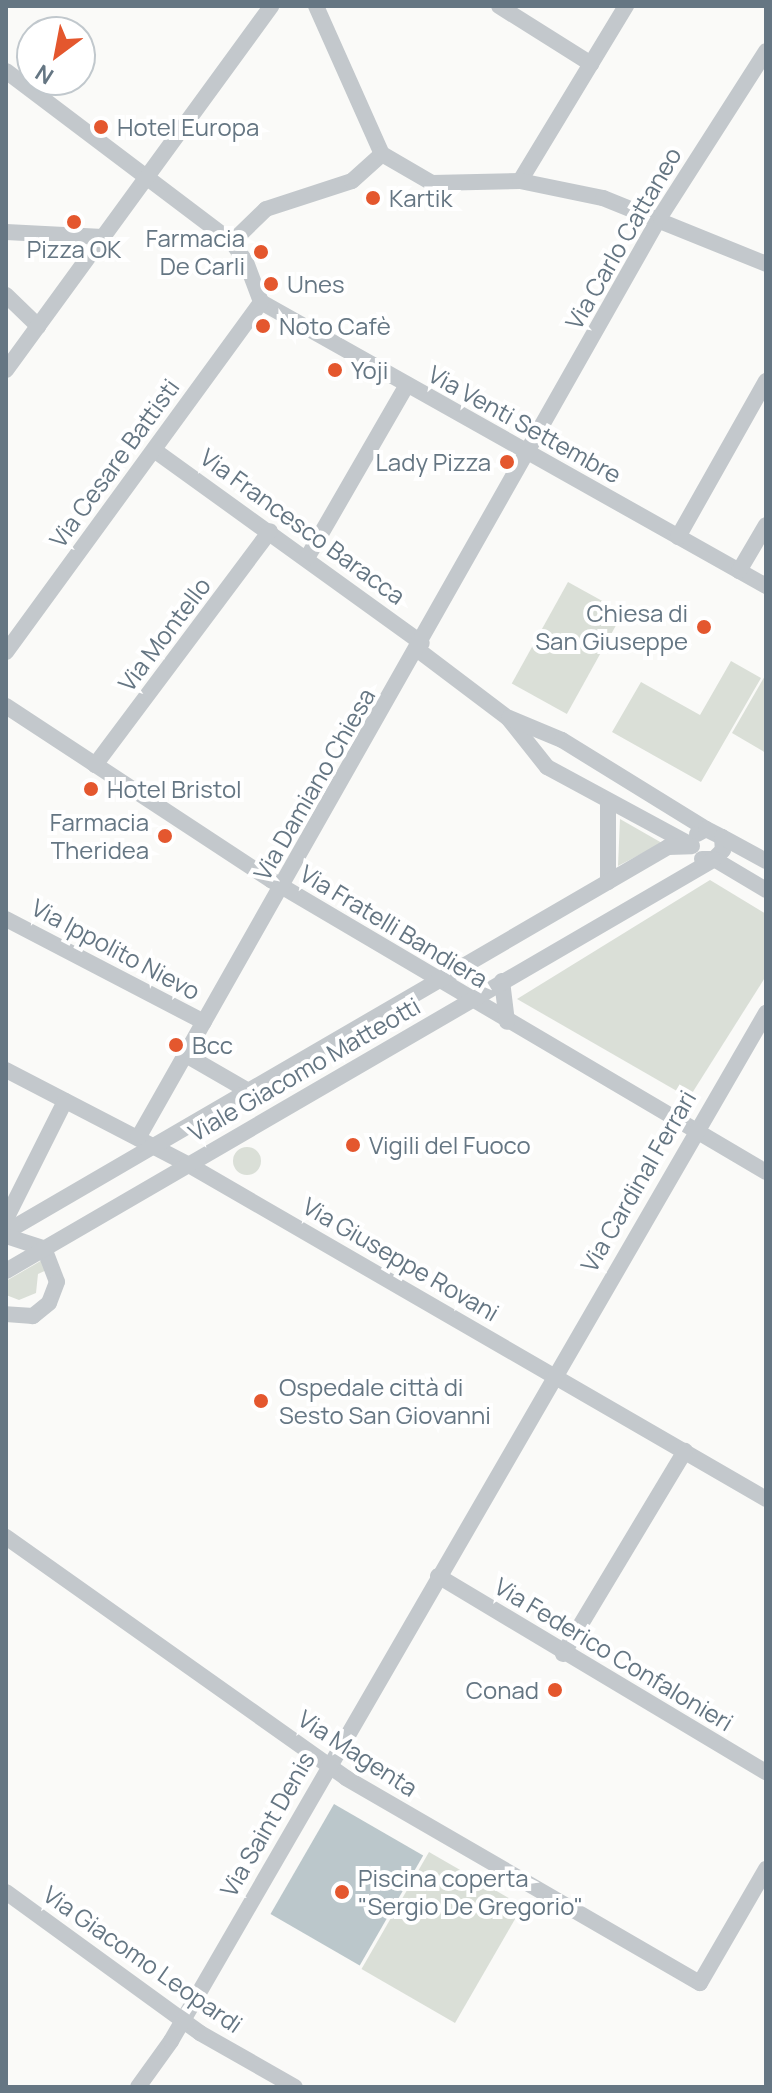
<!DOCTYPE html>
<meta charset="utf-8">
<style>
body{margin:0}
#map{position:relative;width:772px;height:2093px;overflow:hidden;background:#fafaf8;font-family:Manrope,sans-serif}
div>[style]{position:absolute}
.green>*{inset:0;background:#dadfd7;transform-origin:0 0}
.round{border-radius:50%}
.water>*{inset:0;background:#bbc7cb;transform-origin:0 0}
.minor>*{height:16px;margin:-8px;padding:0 8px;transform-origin:8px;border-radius:8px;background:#c3c8cc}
.dots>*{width:22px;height:22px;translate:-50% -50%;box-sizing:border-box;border:4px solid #fff;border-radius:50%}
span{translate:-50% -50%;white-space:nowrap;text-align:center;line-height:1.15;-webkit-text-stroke:8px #fff;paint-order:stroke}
.poi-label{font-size:24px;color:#657683}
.left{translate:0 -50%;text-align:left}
.right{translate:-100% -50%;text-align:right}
.street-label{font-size:24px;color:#657683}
.frame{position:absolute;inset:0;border:8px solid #657683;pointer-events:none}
.north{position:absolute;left:16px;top:16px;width:80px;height:80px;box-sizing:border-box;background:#fff;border:2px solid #c1c8cd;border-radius:50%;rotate:212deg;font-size:22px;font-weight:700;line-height:32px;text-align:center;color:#657683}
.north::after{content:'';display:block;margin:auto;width:28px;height:36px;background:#e4572e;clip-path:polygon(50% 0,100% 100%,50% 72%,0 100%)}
</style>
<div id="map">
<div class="green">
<div style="left:568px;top:582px;width:63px;height:116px;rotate:29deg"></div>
<div style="clip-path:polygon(731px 661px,761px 678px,701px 782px,612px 732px,641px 682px,700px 715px)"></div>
<div style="clip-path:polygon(766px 674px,766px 753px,732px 733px)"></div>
<div style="clip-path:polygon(620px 819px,662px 843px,618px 866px)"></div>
<div style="clip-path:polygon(710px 880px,766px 914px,766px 976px,689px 1098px,517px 999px)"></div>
<div class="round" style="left:233px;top:1147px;width:28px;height:28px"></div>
<div style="clip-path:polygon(44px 1259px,49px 1269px,38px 1274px,36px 1293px,19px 1300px,6px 1295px,6px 1281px)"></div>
<div style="left:429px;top:1852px;width:108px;height:135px;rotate:30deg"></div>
</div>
<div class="water">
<div style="left:334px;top:1804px;width:103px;height:127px;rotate:30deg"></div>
</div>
<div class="minor">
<div style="left:316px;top:6px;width:162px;rotate:66deg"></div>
<div style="left:499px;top:6px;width:109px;rotate:32.2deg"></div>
<div style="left:6px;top:71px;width:283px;rotate:37.1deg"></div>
<div style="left:232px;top:242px;width:24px;rotate:55deg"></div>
<div style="left:246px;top:262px;width:43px;rotate:69.4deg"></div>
<div style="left:520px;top:181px;width:205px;rotate:-58.8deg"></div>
<div style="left:6px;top:232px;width:97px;rotate:3deg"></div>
<div style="left:232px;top:242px;width:47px;rotate:-44.1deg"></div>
<div style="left:266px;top:209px;width:90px;rotate:-18deg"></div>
<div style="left:352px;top:181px;width:40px;rotate:-42deg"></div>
<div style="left:382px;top:154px;width:58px;rotate:30.1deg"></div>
<div style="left:432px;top:183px;width:88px;rotate:-1.3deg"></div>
<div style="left:520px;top:181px;width:85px;rotate:11.6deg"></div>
<div style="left:603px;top:198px;width:176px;rotate:22deg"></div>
<div style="left:6px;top:295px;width:45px;rotate:44.1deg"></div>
<div style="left:261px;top:302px;width:579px;rotate:29.35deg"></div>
<div style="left:6px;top:370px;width:450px;rotate:-53.9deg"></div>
<div style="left:154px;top:450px;width:330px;rotate:35.8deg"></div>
<div style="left:678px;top:537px;width:179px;rotate:-60.6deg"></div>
<div style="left:307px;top:558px;width:200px;rotate:-60deg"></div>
<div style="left:739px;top:571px;width:53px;rotate:-59.6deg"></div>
<div style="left:418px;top:650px;width:113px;rotate:37.1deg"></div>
<div style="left:508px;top:718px;width:63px;rotate:51.5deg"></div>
<div style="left:547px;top:767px;width:164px;rotate:28.4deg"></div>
<div style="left:6px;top:652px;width:433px;rotate:-53.9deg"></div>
<div style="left:6px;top:706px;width:317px;rotate:33.3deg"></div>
<div style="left:271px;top:880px;width:575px;rotate:30.54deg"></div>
<div style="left:509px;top:718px;width:57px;rotate:22.5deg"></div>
<div style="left:562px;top:740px;width:169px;rotate:31.7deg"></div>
<div style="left:95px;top:765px;width:292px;rotate:-53.2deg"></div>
<div style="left:608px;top:802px;width:80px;rotate:90deg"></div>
<div style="left:697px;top:834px;width:10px;rotate:-29deg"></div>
<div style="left:706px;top:829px;width:18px;rotate:27deg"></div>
<div style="left:722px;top:837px;width:13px;rotate:86deg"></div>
<div style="left:723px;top:850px;width:13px;rotate:135deg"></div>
<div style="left:722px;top:837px;width:50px;rotate:28.6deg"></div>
<div style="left:702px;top:859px;width:12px"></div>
<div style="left:714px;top:859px;width:61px;rotate:30.8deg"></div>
<div style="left:6px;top:919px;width:223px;rotate:27.5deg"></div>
<div style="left:502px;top:981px;width:41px;rotate:83deg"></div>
<div style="left:186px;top:1055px;width:74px;rotate:30deg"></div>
<div style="left:6px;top:1070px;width:206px;rotate:27.4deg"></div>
<div style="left:189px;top:1165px;width:667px;rotate:30.06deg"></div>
<div style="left:138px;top:1138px;width:1059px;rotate:-60.46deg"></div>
<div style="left:660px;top:217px;width:197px;rotate:-57.4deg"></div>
<div style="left:6px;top:1219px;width:132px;rotate:-63.4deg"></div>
<div style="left:6px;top:1232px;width:766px;rotate:-30.18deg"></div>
<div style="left:668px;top:847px;width:24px;rotate:-2deg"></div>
<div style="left:6px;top:1236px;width:40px;rotate:18deg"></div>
<div style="left:44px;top:1248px;width:36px;rotate:69deg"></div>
<div style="left:57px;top:1282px;width:22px;rotate:111deg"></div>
<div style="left:49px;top:1303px;width:21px;rotate:141deg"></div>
<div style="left:33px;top:1316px;width:27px;rotate:-176deg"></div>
<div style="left:6px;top:1271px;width:818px;rotate:-30.17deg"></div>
<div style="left:6px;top:1537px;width:417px;rotate:35.3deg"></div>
<div style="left:346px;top:1778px;width:409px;rotate:30.1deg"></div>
<div style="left:700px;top:1983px;width:132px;rotate:-59.9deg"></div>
<div style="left:438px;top:1576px;width:382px;rotate:30.9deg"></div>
<div style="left:563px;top:1654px;width:237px;rotate:-59deg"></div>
<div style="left:6px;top:1892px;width:240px;rotate:36deg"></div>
<div style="left:200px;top:2033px;width:109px;rotate:29.6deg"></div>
<div style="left:138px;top:2087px;width:57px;rotate:-54.3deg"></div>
<div style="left:171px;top:2041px;width:1188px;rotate:-59.94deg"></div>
</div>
<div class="dots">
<div style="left:101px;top:127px;background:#e4572e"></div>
<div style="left:373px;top:198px;background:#e4572e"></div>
<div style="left:74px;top:222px;background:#e4572e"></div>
<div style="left:261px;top:252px;background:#e4572e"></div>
<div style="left:271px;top:284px;background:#e4572e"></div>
<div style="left:263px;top:326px;background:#e4572e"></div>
<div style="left:335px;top:370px;background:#e4572e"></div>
<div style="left:507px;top:462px;background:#e4572e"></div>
<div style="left:704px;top:627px;background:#e4572e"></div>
<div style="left:91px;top:789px;background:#e4572e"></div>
<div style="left:165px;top:836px;background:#e4572e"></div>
<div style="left:176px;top:1045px;background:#e4572e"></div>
<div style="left:353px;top:1145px;background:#e4572e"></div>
<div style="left:261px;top:1401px;background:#e4572e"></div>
<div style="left:555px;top:1690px;background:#e4572e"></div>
<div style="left:342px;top:1892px;background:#e4572e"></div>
</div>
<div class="poi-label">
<span class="left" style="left:117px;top:127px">Hotel Europa</span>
<span class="left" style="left:389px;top:198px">Kartik</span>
<span class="right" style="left:245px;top:252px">Farmacia<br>De Carli</span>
<span style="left:74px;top:249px">Pizza OK</span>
<span class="left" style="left:287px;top:284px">Unes</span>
<span class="left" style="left:279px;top:326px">Noto Cafè</span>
<span class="left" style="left:351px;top:370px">Yoji</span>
<span class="right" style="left:491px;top:462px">Lady Pizza</span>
<span class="right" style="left:688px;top:627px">Chiesa di<br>San Giuseppe</span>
<span class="left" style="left:107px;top:789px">Hotel Bristol</span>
<span class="right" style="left:149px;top:836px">Farmacia<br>Theridea</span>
<span class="left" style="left:192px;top:1045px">Bcc</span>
<span class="left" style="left:369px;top:1145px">Vigili del Fuoco</span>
<span class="left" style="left:279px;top:1401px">Ospedale città di<br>Sesto San Giovanni</span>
<span class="right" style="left:539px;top:1690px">Conad</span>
<span class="left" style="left:358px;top:1892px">Piscina coperta<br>"Sergio De Gregorio"</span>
</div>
<div class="street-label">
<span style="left:623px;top:238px;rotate:-60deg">Via Carlo Cattaneo</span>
<span style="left:525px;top:424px;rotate:29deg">Via Venti Settembre</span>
<span style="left:114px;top:463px;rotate:-54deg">Via Cesare Battisti</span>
<span style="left:303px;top:526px;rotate:36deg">Via Francesco Baracca</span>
<span style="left:164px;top:634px;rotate:-53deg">Via Montello</span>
<span style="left:314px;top:784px;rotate:-60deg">Via Damiano Chiesa</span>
<span style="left:394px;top:926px;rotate:31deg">Via Fratelli Bandiera</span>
<span style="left:116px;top:949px;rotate:28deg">Via Ippolito Nievo</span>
<span style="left:304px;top:1069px;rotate:-30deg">Viale Giacomo Matteotti</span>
<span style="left:638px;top:1181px;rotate:-60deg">Via Cardinal Ferrari</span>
<span style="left:401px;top:1259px;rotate:30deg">Via Giuseppe Rovani</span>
<span style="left:614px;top:1654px;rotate:31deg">Via Federico Confalonieri</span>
<span style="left:358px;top:1753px;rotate:33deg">Via Magenta</span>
<span style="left:267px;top:1824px;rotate:-60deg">Via Saint Denis</span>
<span style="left:143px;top:1959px;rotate:35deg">Via Giacomo Leopardi</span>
</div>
<div class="frame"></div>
<div class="north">N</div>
</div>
